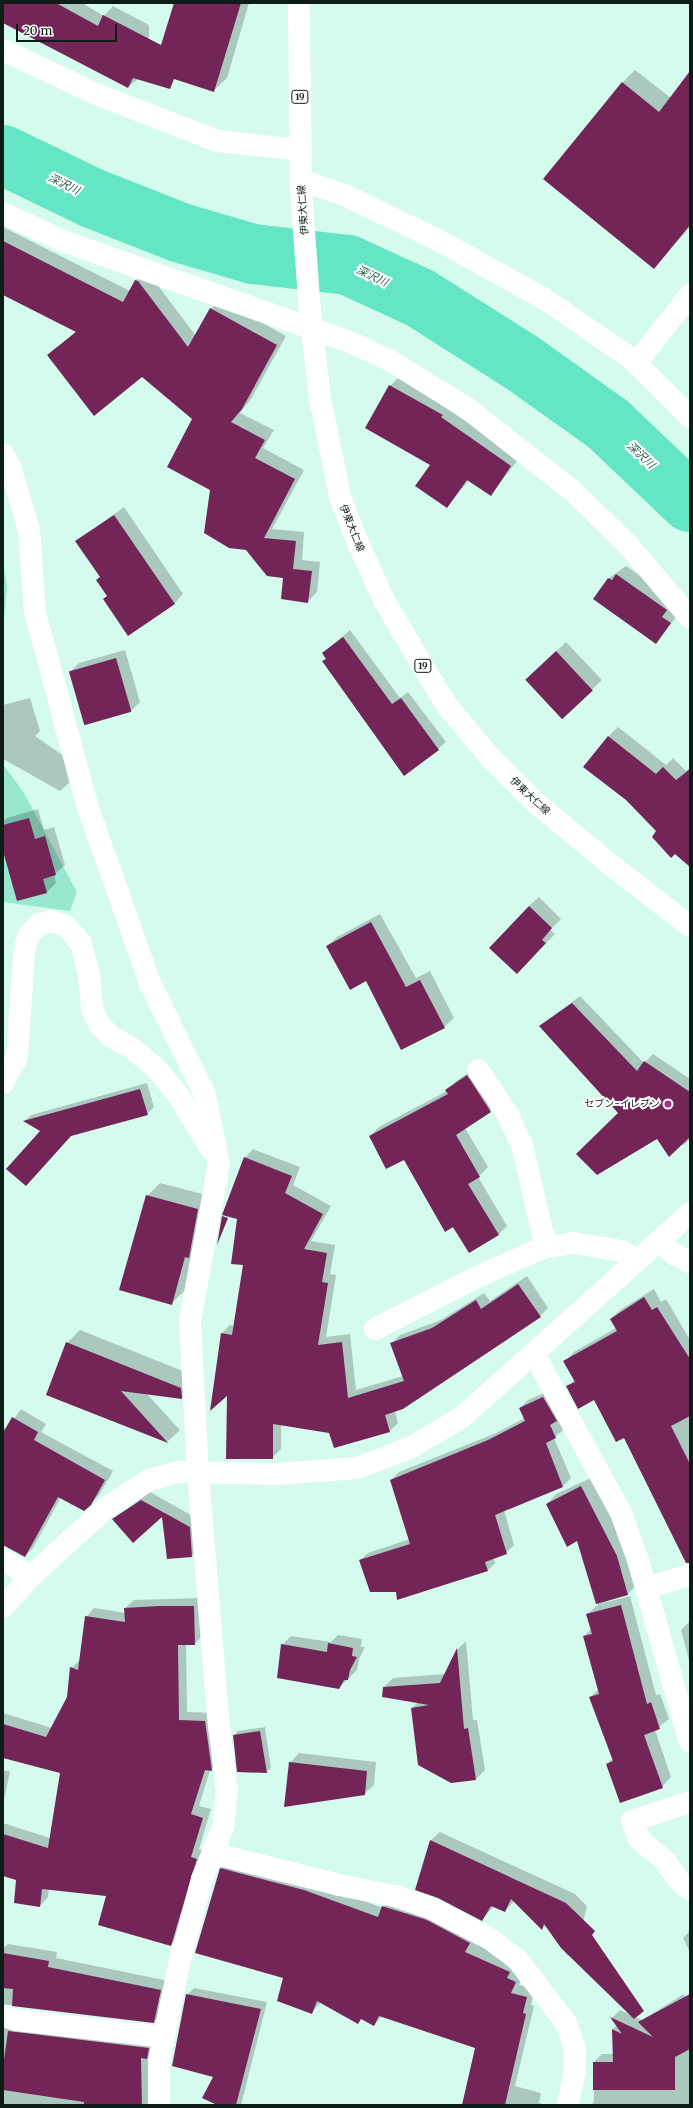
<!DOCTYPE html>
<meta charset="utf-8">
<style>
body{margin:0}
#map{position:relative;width:693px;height:2108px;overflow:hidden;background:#d5fbee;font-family:Merriweather,"Noto Sans JP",serif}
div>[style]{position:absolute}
.green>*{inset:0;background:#98e8d0}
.shadow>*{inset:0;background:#0003}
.river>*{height:60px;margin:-30px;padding:0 30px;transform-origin:30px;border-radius:30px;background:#64e5c3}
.building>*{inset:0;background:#732558;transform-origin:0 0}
.minor>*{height:22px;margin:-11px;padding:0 11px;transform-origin:11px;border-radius:11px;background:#fff}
.major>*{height:22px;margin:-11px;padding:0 11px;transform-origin:11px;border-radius:11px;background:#fff}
.dots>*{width:11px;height:11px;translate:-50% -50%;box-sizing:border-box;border:2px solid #fff;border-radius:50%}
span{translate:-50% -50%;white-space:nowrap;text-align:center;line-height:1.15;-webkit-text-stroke:4px #fff;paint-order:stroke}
.shield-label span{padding:1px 3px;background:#fff;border:1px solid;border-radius:3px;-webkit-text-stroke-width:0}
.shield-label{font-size:9px;color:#0d1c17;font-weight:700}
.street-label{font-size:10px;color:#0d1c17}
.poi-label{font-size:10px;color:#0d1c17}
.right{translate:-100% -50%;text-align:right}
.water-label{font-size:11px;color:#23594b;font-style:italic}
.frame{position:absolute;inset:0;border:4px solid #0d1c17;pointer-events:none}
.scale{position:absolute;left:16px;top:24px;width:101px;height:18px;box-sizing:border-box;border:2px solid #0d1c17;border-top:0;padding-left:5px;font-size:12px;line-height:14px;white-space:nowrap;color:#0d1c17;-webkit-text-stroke:3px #fff;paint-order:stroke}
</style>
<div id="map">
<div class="green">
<div style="clip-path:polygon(3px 561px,7px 586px,3px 632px)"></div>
<div style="clip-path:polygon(3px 764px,24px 793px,77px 892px,70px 911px,3px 902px)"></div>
</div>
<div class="shadow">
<div style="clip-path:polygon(3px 3px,82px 3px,104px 16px,113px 6px,149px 25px,149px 70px,128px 87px,3px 22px)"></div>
<div style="clip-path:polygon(175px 3px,249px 3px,227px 78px,214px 90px)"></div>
<div style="clip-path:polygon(635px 70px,671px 98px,690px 72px,690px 227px,654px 268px,622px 83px)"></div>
<div style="clip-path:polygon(3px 227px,130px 291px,136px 280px,147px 271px,196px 336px,211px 309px,220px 299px,286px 336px,251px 399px,240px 413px,274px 430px,263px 448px,304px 470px,272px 529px,304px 532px,302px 560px,320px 562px,317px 592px,308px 601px,211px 489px,194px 418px,142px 376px,48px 356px,76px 331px,3px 294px)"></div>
<div style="clip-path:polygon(399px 377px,520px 457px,491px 495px,469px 480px,447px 507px,431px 464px,390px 386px)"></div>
<div style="clip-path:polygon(124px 507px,183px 594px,174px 604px,108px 596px,101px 577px,76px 542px)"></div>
<div style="clip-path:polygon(626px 566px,675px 600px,679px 613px,656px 643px,595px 599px,609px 578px)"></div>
<div style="clip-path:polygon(350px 630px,400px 698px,408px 692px,446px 742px,438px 749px,323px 661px,327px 658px,323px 653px)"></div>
<div style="clip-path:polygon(566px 642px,602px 680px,562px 718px,536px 671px)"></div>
<div style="clip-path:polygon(125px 650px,140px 702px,131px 711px,70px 672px,79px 663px)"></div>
<div style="clip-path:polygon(30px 698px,40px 731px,35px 736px,74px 763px,70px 782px,60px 791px,3px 759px,3px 705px)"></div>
<div style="clip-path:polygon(618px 727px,666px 765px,673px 758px,686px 771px,690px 768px,690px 866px,658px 831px,608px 737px)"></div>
<div style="clip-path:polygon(38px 809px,44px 830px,54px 827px,65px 865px,54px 875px,56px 883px,47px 892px,18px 900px,3px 847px,3px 821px,7px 818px)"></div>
<div style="clip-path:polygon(539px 897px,561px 919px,550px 930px,555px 934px,526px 964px,529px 906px)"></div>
<div style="clip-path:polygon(380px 914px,416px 978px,430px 971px,454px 1018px,444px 1027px,401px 1048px,366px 980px,327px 946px,337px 937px)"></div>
<div style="clip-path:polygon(580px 996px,644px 1063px,653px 1054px,690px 1079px,690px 1139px,684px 1145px,657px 1138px,619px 1113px,540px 1026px)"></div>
<div style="clip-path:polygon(476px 1068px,499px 1103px,465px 1128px,488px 1167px,478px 1177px,507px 1226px,499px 1234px,470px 1252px,404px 1159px,370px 1136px,379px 1127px,447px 1091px,455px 1082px)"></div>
<div style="clip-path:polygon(147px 1083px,154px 1107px,147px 1114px,72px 1135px,41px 1130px,25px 1121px,31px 1115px)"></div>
<div style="clip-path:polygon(253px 1149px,300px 1167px,293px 1185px,331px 1206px,311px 1241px,335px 1245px,330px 1274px,336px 1275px,326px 1337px,350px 1334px,356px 1390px,403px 1376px,392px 1343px,400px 1335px,441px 1320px,484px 1293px,490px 1301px,527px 1276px,548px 1308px,540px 1316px,395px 1411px,398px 1423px,390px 1431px,334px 1447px,329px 1432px,281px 1425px,281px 1449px,272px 1458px,228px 1394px,222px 1333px,230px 1325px,234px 1326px,244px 1265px,245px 1158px)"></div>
<div style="clip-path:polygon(160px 1183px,210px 1196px,185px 1290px,172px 1303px,147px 1196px)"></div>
<div style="clip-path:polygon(654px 1289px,661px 1302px,666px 1299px,690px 1340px,690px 1550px,624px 1437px,594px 1399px,567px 1387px,575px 1379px,564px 1362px,574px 1352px,616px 1328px,611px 1319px,620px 1310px)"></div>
<div style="clip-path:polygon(80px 1330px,193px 1375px,194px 1386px,181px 1398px,147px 1394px,180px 1430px,167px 1442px,47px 1394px,67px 1343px)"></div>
<div style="clip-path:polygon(551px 1390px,563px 1430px,554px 1438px,571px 1478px,563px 1486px,504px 1510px,514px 1545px,506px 1553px,493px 1557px,495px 1563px,488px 1570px,397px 1591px,360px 1560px,368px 1553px,410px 1539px,391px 1480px,399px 1472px,496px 1433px,525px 1418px,520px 1408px,528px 1400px)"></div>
<div style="clip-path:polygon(21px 1409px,46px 1424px,41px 1432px,113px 1471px,99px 1495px,90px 1504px,61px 1497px,33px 1548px,25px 1556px,3px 1543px,3px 1427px,7px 1429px)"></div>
<div style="clip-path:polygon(591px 1478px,626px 1547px,637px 1584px,628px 1594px,599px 1604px,630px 1596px,656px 1695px,660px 1694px,669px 1719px,655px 1730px,671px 1777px,662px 1787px,607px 1764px,613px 1758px,590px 1697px,599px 1689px,584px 1636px,591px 1629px,587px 1614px,598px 1605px,578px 1540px,547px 1504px,556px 1494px)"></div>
<div style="clip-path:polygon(150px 1492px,198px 1519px,200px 1548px,192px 1556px,168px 1558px,162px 1515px,113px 1520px)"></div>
<div style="clip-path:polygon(202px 1598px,203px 1635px,195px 1644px,186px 1644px,187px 1712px,214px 1713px,220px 1761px,210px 1770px,199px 1806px,211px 1809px,199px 1849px,205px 1850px,179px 1936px,171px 1945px,108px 1895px,49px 1889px,48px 1897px,40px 1906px,17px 1879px,3px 1875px,3px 1823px,50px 1838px,61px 1772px,3px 1751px,3px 1713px,52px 1728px,68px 1697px,71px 1668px,80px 1660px,86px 1617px,94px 1608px,126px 1613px,125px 1608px,134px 1600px)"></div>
<div style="clip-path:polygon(689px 1622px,690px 1660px,689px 1660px,681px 1630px)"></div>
<div style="clip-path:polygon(338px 1635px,362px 1639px,361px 1647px,365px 1647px,359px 1659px,357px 1670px,339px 1688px,282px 1645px,291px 1636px,331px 1642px)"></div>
<div style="clip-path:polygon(466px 1641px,473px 1720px,477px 1720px,485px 1770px,476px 1779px,412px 1708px,418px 1702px,384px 1687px,393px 1678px,445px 1674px,458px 1649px)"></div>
<div style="clip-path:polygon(265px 1727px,271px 1768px,266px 1772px,234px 1736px,238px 1731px)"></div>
<div style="clip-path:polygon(299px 1753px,376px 1762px,374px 1785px,364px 1794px,290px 1763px)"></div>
<div style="clip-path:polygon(5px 1770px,10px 1772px,3px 1804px,3px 1772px)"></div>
<div style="clip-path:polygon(440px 1832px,575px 1894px,587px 1906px,577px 1947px,568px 1956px,546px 1925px,542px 1929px,514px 1901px,505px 1911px,494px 1906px,482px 1920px,430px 1841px)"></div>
<div style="clip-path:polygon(229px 1860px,313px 1882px,383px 1908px,392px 1898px,478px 1934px,473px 1943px,518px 1963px,524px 1974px,519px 1985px,535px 1988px,531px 2005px,534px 2006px,515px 2086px,541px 2093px,539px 2103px,546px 2105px,463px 2105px,476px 2047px,382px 2016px,374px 2025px,362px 2018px,358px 2022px,321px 2002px,312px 2012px,284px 1977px,221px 1868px)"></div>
<div style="clip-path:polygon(690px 1931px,690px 1952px,683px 1938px)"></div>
<div style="clip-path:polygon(8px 1944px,57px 1952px,56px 1958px,169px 1981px,163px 2013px,154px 2022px,3px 2004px,3px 1948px)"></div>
<div style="clip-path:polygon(194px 1988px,267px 2002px,241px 2105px,219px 2105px,214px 2076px,187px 1995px)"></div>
<div style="clip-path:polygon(684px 1994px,690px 2011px,690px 2105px,591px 2105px,594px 2102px,594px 2062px,602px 2054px,614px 2054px,613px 2029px,617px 2025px,612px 2018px,620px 2010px,642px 2020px)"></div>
<div style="clip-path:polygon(3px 2016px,157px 2039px,150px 2105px,3px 2105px)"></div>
</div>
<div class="river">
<div style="left:3px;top:155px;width:99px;rotate:25.8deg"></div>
<div style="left:92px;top:198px;width:96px;rotate:21.5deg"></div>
<div style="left:181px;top:233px;width:75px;rotate:16.3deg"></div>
<div style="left:253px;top:254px;width:96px;rotate:6.6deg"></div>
<div style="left:348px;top:265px;width:79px;rotate:24.6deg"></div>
<div style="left:420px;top:298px;width:120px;rotate:32.4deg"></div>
<div style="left:521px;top:362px;width:107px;rotate:35.5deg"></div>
<div style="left:608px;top:424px;width:113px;rotate:43.6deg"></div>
</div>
<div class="building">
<div style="clip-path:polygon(3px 3px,56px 3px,98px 26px,103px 15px,161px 45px,174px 3px,241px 3px,214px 92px,174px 79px,170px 89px,133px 78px,128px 88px,3px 23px)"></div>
<div style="clip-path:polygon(690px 71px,690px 225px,654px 269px,543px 179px,622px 82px,659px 112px)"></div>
<div style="clip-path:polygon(3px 241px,123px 302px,135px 280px,138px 281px,188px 347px,210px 308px,277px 345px,242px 409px,231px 422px,265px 440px,255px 458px,295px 479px,264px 538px,296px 541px,293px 569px,312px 571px,308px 603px,281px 599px,283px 578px,267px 576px,246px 550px,229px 548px,204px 533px,210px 490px,167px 467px,192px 419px,142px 377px,94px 416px,47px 355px,76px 332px,3px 295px)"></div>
<div style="clip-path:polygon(389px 385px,443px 415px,441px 417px,511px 466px,491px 496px,467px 480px,447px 508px,415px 486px,430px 465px,365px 428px)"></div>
<div style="clip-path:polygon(114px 515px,175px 604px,128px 636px,103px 599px,107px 596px,96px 580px,100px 577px,75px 541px)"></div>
<div style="clip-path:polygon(616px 574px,667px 610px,662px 617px,671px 623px,656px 644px,593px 599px,608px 578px,612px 580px)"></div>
<div style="clip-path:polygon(343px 637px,392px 704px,401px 698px,439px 750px,404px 776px,322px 661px,326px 659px,322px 653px)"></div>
<div style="left:556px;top:651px;width:54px;height:42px;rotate:47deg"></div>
<div style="left:116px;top:658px;width:56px;height:49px;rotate:74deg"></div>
<div style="clip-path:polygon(608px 736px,656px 774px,663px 767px,676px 780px,690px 769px,690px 867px,675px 854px,671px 858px,652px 837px,656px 831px,626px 800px,583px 767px)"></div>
<div style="clip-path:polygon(29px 818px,35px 839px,45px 836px,56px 875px,43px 879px,47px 893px,17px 901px,3px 851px,3px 825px)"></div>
<div style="clip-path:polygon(529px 906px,552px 928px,542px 940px,546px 943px,517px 974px,489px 948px)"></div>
<div style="clip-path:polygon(371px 922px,406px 987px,420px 980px,445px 1028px,401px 1050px,366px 981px,350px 990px,326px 946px)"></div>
<div style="clip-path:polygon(572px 1003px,637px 1071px,644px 1061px,690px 1092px,690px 1137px,669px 1157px,657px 1139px,597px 1175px,576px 1154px,618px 1113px,539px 1026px)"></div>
<div style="clip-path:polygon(467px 1075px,491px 1112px,456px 1135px,480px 1177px,468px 1184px,499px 1235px,469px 1253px,453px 1227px,445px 1232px,404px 1160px,386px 1169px,369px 1136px,448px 1094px,445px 1090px)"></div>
<div style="clip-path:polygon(140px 1089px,148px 1115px,71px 1136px,26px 1186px,6px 1169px,40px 1131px,23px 1121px)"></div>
<div style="clip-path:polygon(244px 1157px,292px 1176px,285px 1193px,323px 1214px,304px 1249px,327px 1253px,322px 1282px,328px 1283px,318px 1345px,342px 1342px,348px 1398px,404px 1381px,390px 1343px,432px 1328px,476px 1300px,481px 1309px,518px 1284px,541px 1317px,403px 1409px,385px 1415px,390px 1432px,334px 1448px,329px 1433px,273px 1424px,273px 1459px,226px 1459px,227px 1396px,210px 1411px,221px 1333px,232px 1335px,243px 1265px,231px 1264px,237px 1219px,222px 1215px)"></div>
<div style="clip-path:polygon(146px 1195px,198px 1209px,189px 1258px,185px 1257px,172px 1305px,119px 1290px)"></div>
<div style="clip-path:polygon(222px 1216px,228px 1218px,217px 1245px)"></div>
<div style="clip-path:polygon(644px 1297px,652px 1310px,657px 1307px,690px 1359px,690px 1416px,671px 1426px,690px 1464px,690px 1563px,686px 1563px,624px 1438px,616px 1442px,594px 1400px,578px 1409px,566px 1386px,575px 1382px,563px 1361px,617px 1331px,610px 1319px)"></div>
<div style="clip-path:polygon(66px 1342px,181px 1388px,182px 1399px,121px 1391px,168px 1443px,46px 1395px)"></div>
<div style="clip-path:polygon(543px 1397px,557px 1421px,550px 1425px,556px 1438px,546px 1443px,563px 1487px,495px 1515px,507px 1554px,485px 1562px,488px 1571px,397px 1600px,396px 1592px,370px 1592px,359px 1560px,410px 1544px,390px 1480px,488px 1440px,525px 1421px,519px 1408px)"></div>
<div style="clip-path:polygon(12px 1417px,38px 1432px,34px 1440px,105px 1480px,91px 1505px,84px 1511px,58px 1497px,25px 1557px,3px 1545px,3px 1433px)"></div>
<div style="clip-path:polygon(581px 1486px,617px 1556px,628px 1595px,596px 1604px,577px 1541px,567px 1547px,546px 1504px)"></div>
<div style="clip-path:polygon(141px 1500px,190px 1527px,192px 1557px,167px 1559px,162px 1517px,133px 1543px,112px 1519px)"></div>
<div style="clip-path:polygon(621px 1605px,647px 1704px,651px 1702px,660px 1729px,644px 1735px,663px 1788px,620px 1803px,606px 1764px,613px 1761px,589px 1697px,599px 1694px,583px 1636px,592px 1634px,586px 1614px)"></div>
<div style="clip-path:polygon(159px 1606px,194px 1606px,195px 1645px,178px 1645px,179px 1720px,205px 1721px,212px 1771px,205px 1770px,191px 1814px,203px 1818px,191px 1857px,197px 1859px,171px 1946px,98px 1925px,106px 1896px,42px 1889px,40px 1907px,14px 1903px,16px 1880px,3px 1876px,3px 1834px,48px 1848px,60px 1773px,3px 1758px,3px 1724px,46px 1737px,67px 1697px,70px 1667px,78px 1670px,85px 1616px,125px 1622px,124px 1608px)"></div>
<div style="clip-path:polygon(328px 1643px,353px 1648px,352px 1656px,357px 1657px,350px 1670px,348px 1680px,344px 1680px,339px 1689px,277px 1678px,281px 1644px,327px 1652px)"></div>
<div style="clip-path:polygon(457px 1648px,464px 1729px,468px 1728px,476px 1780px,451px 1783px,418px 1765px,411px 1708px,429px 1705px,382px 1697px,383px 1687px,440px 1683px)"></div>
<div style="clip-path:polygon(260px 1731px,267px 1773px,237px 1772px,233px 1735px)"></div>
<div style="clip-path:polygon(289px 1762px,367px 1771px,365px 1795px,284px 1807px)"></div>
<div style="clip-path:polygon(430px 1840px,566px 1903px,595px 1931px,592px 1935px,644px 2011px,634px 2019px,561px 1948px,544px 1924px,542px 1930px,511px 1899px,505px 1912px,491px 1906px,482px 1921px,438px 1898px,415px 1890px)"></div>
<div style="clip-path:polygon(220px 1868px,304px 1890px,378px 1917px,382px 1906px,427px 1920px,470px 1943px,465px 1952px,510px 1972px,507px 1978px,516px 1982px,511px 1993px,527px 1997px,523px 2013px,526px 2014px,505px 2105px,462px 2105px,475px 2048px,379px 2016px,374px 2026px,361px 2019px,358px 2024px,317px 2001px,312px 2014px,277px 2001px,283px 1978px,195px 1953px)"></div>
<div style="clip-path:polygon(3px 1953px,49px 1961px,48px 1967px,161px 1990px,154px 2023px,12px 2006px,13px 1989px,3px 1988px)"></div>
<div style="clip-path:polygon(186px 1994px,261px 2009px,236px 2105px,217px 2105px,202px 2098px,213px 2077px,172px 2066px)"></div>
<div style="clip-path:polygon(690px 1994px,690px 2049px,675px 2057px,675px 2090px,593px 2090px,593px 2062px,613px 2062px,612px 2029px,622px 2034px,610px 2017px,653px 2037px,638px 2022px)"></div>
<div style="clip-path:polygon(8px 2031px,149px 2048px,147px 2059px,141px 2058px,142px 2105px,84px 2105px,84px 2102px,3px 2090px,3px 2067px)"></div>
</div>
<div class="minor">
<div style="left:3px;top:50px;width:103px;rotate:25.3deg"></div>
<div style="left:96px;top:94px;width:130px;rotate:21.2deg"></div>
<div style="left:217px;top:141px;width:84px;rotate:6.1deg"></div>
<div style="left:301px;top:180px;width:46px;rotate:19.2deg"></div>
<div style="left:344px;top:195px;width:102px;rotate:25.6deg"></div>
<div style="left:436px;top:239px;width:122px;rotate:28.9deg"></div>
<div style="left:543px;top:298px;width:108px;rotate:34.4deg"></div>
<div style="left:632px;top:359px;width:82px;rotate:45deg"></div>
<div style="left:3px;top:213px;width:66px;rotate:25deg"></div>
<div style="left:63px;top:241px;width:306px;rotate:19.4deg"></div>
<div style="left:352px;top:343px;width:41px;rotate:24.7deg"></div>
<div style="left:389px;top:360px;width:92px;rotate:31.6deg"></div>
<div style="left:467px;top:408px;width:137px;rotate:38.2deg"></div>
<div style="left:575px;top:493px;width:76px;rotate:44.5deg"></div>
<div style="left:629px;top:546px;width:94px;rotate:49.7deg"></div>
<div style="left:636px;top:363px;width:87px;rotate:-51.5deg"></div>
<div style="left:3px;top:454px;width:17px;rotate:62deg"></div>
<div style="left:11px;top:469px;width:64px;rotate:73.6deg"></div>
<div style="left:29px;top:530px;width:82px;rotate:85.8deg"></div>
<div style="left:35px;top:612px;width:200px;rotate:74.9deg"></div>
<div style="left:87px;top:805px;width:189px;rotate:70.5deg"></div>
<div style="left:150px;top:983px;width:125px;rotate:63.8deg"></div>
<div style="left:205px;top:1095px;width:70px;rotate:78.5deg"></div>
<div style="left:219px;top:1164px;width:160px;rotate:100.5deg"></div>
<div style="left:190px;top:1321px;width:152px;rotate:87deg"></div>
<div style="left:198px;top:1473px;width:254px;rotate:85.3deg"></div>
<div style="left:219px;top:1726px;width:65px;rotate:83deg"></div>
<div style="left:227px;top:1791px;width:36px;rotate:96deg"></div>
<div style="left:223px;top:1827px;width:56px;rotate:112deg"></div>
<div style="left:202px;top:1879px;width:89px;rotate:105deg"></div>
<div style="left:179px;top:1965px;width:98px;rotate:101.8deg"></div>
<div style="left:159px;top:2061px;width:44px;rotate:90deg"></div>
<div style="left:478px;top:1070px;width:52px;rotate:56deg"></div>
<div style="left:507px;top:1113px;width:35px;rotate:65deg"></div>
<div style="left:522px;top:1145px;width:105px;rotate:76.8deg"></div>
<div style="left:3px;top:1083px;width:30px;rotate:-62deg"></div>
<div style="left:17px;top:1057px;width:103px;rotate:-86.1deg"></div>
<div style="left:24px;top:954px;width:18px;rotate:-77deg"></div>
<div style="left:28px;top:936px;width:16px;rotate:-47deg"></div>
<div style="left:39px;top:924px;width:12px;rotate:-14deg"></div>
<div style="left:51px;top:921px;width:16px;rotate:18deg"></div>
<div style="left:66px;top:926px;width:23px;rotate:49deg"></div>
<div style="left:81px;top:943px;width:32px;rotate:76deg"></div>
<div style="left:89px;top:974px;width:35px;rotate:85deg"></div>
<div style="left:92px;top:1009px;width:17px;rotate:65deg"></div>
<div style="left:99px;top:1024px;width:16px;rotate:47deg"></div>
<div style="left:110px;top:1036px;width:26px;rotate:29deg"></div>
<div style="left:133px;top:1049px;width:31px;rotate:40deg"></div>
<div style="left:157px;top:1069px;width:33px;rotate:51deg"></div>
<div style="left:178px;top:1095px;width:63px;rotate:58.6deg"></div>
<div style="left:659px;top:1241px;width:20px;rotate:41deg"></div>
<div style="left:674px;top:1254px;width:18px;rotate:27deg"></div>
<div style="left:375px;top:1329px;width:110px;rotate:-27deg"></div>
<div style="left:473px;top:1279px;width:76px;rotate:-24.2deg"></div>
<div style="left:542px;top:1248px;width:32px;rotate:-9deg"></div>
<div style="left:574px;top:1243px;width:48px;rotate:9.7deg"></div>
<div style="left:621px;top:1251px;width:18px;rotate:29deg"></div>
<div style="left:534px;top:1354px;width:181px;rotate:61.3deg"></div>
<div style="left:621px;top:1513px;width:50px;rotate:70.1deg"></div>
<div style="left:638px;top:1560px;width:189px;rotate:74.1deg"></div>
<div style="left:3px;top:1560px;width:32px;rotate:30deg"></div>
<div style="left:646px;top:1588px;width:46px;rotate:-16.5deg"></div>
<div style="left:3px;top:1607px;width:42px;rotate:-47.9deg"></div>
<div style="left:31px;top:1576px;width:103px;rotate:-42.2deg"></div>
<div style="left:107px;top:1507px;width:50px;rotate:-32.7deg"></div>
<div style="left:149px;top:1480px;width:31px;rotate:-15deg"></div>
<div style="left:179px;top:1472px;width:97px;rotate:1.2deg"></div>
<div style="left:276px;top:1474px;width:81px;rotate:-4.2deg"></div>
<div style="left:357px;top:1468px;width:57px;rotate:-20.7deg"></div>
<div style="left:410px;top:1448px;width:59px;rotate:-30.5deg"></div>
<div style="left:461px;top:1418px;width:307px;rotate:-41.8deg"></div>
<div style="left:690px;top:1802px;width:61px;rotate:161.9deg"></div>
<div style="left:632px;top:1821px;width:19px;rotate:69deg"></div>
<div style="left:639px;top:1839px;width:34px;rotate:40deg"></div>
<div style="left:665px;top:1861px;width:24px;rotate:55deg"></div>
<div style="left:679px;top:1881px;width:14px;rotate:39deg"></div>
<div style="left:212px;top:1853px;width:131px;rotate:14.1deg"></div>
<div style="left:339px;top:1885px;width:57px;rotate:11.1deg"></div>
<div style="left:395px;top:1896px;width:39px;rotate:19deg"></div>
<div style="left:432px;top:1909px;width:65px;rotate:27.3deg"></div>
<div style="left:490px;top:1939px;width:34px;rotate:37deg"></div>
<div style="left:517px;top:1959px;width:81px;rotate:52.6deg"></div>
<div style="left:566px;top:2023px;width:28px;rotate:71deg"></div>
<div style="left:575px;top:2049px;width:25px;rotate:92deg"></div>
<div style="left:574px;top:2074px;width:32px;rotate:101deg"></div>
<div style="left:3px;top:2016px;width:14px;rotate:17deg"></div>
<div style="left:16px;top:2020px;width:149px;rotate:6.6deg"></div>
</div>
<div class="major">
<div style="left:299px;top:3px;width:187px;rotate:89.4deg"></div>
<div style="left:301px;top:190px;width:123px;rotate:85.8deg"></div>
<div style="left:310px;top:313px;width:86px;rotate:83.3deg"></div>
<div style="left:320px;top:398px;width:104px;rotate:78.4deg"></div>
<div style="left:341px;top:500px;width:52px;rotate:68.4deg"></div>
<div style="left:360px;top:548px;width:57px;rotate:65.2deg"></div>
<div style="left:384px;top:600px;width:87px;rotate:59.6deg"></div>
<div style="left:428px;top:675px;width:39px;rotate:58deg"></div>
<div style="left:449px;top:708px;width:61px;rotate:50.3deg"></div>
<div style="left:488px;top:755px;width:66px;rotate:45deg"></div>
<div style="left:535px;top:802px;width:100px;rotate:39.7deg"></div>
<div style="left:612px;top:866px;width:98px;rotate:37.6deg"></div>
</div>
<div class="dots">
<div style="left:668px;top:1104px;background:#a82d81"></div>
</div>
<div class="shield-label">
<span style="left:300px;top:97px">19</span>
<span style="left:423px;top:666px">19</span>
</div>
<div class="street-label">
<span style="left:303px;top:210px;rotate:-94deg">伊東大仁線</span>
<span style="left:352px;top:528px;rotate:68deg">伊東大仁線</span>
<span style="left:530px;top:796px;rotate:43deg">伊東大仁線</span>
</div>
<div class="poi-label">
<span class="right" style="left:660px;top:1104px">セブン-イレブン</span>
</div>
<div class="water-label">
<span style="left:64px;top:184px;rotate:26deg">深沢川</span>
<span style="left:372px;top:276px;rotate:25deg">深沢川</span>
<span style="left:641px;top:455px;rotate:43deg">深沢川</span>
</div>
<div class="frame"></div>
<div class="scale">20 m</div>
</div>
